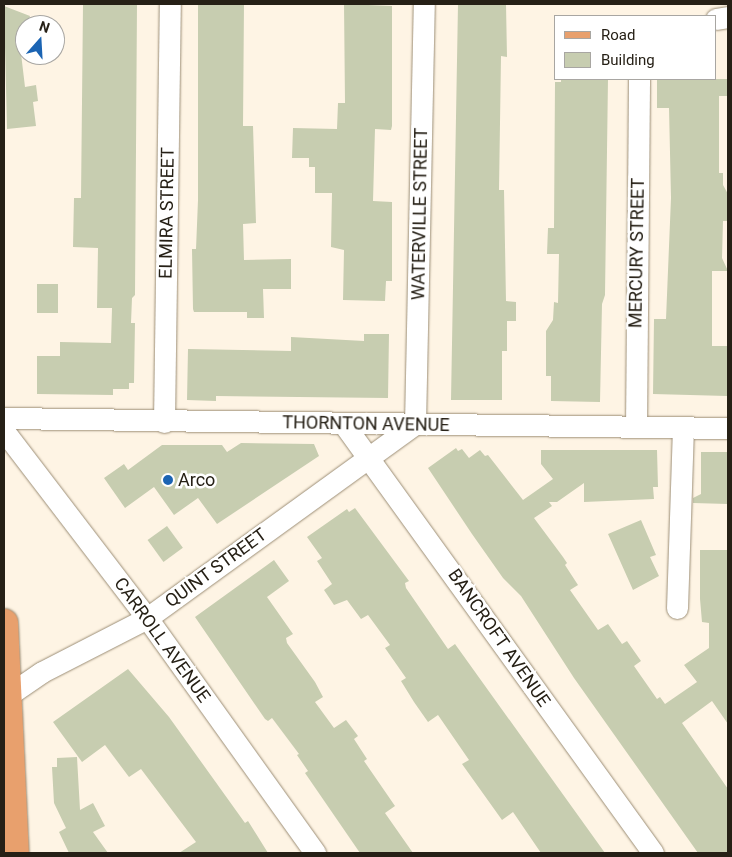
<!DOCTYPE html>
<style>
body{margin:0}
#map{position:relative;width:732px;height:857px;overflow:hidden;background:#fef4e4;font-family:Roboto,sans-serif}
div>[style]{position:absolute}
.building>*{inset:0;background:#c7cdb0;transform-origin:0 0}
.roads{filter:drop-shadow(0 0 1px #9c8e76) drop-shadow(0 0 1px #9c8e76)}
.minor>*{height:21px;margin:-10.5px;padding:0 10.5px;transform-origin:10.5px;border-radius:10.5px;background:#fff}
.primary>*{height:28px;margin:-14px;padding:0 14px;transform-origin:14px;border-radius:14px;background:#e8a06d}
.dots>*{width:14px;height:14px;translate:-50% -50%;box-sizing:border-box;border:2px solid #fff;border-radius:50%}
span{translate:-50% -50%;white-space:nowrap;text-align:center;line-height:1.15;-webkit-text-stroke:5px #fff;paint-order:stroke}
.street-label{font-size:18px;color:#262016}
.poi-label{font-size:18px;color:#262016}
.left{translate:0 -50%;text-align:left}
.frame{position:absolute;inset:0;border:5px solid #262016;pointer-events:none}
.legend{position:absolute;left:554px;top:15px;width:162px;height:65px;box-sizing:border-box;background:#fff;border:1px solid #a8a6a2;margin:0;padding:6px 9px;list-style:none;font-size:15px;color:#262016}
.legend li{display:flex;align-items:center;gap:10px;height:25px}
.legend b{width:25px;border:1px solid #a8a6a2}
.north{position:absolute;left:15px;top:15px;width:50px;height:50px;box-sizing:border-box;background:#fff;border:1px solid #a8a6a2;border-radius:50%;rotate:19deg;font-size:14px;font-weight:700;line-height:20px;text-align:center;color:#262016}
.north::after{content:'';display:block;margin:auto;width:18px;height:22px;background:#1b64b3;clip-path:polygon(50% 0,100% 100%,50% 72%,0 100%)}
</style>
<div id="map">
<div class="building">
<div style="clip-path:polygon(83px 4px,137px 4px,135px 295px,132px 298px,131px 323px,135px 323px,134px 383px,129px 383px,129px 389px,113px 389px,113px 395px,37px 394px,37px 356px,60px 356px,60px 342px,111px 343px,112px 308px,97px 308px,98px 248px,73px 247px,74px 198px,81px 198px)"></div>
<div style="clip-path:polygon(198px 4px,244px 4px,243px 126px,253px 126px,256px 223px,243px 224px,244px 260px,291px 259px,291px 289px,263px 289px,264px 318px,247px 318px,247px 312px,194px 312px,193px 309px,192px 249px,196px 249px,198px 200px)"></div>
<div style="clip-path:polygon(344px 4px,392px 6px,392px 126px,391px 130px,375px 129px,373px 201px,392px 202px,392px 281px,386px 281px,385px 301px,343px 300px,344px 250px,331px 247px,332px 193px,315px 193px,315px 167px,309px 167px,309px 158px,292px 158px,293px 128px,337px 129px,338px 103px,345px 103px)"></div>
<div style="clip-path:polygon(458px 4px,506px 4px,507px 57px,501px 56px,499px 190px,504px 190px,506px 301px,516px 302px,516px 321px,507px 321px,507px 351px,502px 351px,502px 400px,451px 400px)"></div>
<div style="clip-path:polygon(4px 6px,30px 16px,20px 45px,25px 87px,36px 85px,38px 101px,33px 102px,36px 126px,7px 129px)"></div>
<div style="clip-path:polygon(561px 79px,608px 79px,605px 295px,602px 304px,600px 402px,551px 401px,551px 376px,546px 376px,546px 331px,553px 320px,554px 302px,558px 303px,559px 254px,547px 254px,548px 228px,554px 228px,555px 82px,561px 82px)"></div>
<div style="clip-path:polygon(657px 79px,728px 79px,728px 96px,719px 96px,719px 173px,723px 173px,723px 185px,728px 194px,728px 221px,723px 221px,722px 258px,728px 271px,712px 271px,712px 346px,728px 346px,727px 396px,653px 394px,654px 319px,666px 319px,671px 198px,669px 108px,657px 108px)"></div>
<div style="left:37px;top:284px;width:21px;height:29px"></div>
<div style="clip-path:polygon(364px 334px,389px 334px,388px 398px,216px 396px,216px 401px,187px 400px,188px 349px,291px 351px,291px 337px,364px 341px)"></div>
<div style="clip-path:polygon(241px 443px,314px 444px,319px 456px,217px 524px,198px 498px,174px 515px,154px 487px,125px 508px,104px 478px,124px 464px,128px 470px,162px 445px,222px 445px,227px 452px)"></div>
<div style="clip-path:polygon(456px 448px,458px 451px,462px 449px,469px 458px,480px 450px,485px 456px,488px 455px,523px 500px,553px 479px,541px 464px,541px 450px,657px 450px,658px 487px,653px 487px,654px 499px,584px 502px,584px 483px,557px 502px,549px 502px,552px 506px,534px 518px,563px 557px,567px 563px,565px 565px,578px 585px,570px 590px,598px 630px,608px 624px,622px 644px,627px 641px,641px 661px,634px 666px,657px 699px,660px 697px,665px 704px,697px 682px,684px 665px,709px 648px,709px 623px,702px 622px,700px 599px,700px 550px,728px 550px,728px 724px,712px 701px,682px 723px,728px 789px,728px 853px,698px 853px,574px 678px,521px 596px,503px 578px,472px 534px,428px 468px)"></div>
<div style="clip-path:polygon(701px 452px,728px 452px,728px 504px,693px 503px,693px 498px,701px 494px)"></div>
<div style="clip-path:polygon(355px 508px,409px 581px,405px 583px,406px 588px,448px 649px,455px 644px,605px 853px,541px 853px,513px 812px,502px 820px,462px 764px,469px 760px,438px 715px,428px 722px,414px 702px,401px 681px,406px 678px,385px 648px,390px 645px,368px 615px,361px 619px,347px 600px,334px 605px,324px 590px,332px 584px,317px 561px,322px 558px,307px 537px,347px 509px,349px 512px)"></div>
<div style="clip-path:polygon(641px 520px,656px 555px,650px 557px,659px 576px,633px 590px,608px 534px)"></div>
<div style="left:167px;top:526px;width:27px;height:24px;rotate:54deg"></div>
<div style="clip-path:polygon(274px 560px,289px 581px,267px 597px,293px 634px,286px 638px,287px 643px,315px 682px,323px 697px,315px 702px,334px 728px,346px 720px,358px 736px,354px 739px,367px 759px,364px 761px,395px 806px,385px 813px,413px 853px,360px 853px,305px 773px,308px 771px,297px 755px,299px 754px,272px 718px,268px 721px,265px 719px,195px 617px)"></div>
<div style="clip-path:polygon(128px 669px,169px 717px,245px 823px,248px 821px,268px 853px,179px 853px,196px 842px,141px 769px,129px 777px,105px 745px,82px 762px,53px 722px)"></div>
<div style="clip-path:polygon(77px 757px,80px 810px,93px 803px,105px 826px,93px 832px,108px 853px,69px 853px,59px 832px,66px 828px,54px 803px,52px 767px,57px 767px,57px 758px)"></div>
</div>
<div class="roads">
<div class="minor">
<div style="left:716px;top:19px;width:12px;rotate:-9deg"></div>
<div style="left:4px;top:418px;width:724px;rotate:0.79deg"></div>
<div style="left:164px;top:422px;width:418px;rotate:-89.2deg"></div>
<div style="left:343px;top:423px;width:530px;rotate:54.21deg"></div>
<div style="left:636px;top:427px;width:348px;rotate:-89.5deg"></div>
<div style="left:4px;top:431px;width:235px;rotate:52.6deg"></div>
<div style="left:147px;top:618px;width:289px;rotate:54.4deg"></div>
<div style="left:677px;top:608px;width:181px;rotate:-88.1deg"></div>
<div style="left:7px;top:696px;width:42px;rotate:-34.4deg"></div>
<div style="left:42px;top:672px;width:118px;rotate:-27.2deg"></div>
<div style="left:147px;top:618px;width:331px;rotate:-35.9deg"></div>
<div style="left:415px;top:424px;width:420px;rotate:-88.8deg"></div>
</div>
<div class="primary">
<div style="left:4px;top:623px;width:230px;rotate:87.3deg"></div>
</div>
</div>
<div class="dots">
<div style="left:168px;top:480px;background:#1b64b3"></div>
</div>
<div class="street-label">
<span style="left:167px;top:213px;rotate:-89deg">ELMIRA STREET</span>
<span style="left:420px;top:214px;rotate:-89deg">WATERVILLE STREET</span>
<span style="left:637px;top:253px;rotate:-89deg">MERCURY STREET</span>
<span style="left:366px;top:424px;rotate:1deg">THORNTON AVENUE</span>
<span style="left:216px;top:568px;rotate:-36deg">QUINT STREET</span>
<span style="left:499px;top:638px;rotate:55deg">BANCROFT AVENUE</span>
<span style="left:162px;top:640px;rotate:54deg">CARROLL AVENUE</span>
</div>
<div class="poi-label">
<span class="left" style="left:178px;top:480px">Arco</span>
</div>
<div class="frame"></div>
<ul class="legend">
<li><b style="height:6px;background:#e8a06d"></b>Road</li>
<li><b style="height:14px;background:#c7cdb0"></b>Building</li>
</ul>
<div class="north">N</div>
</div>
